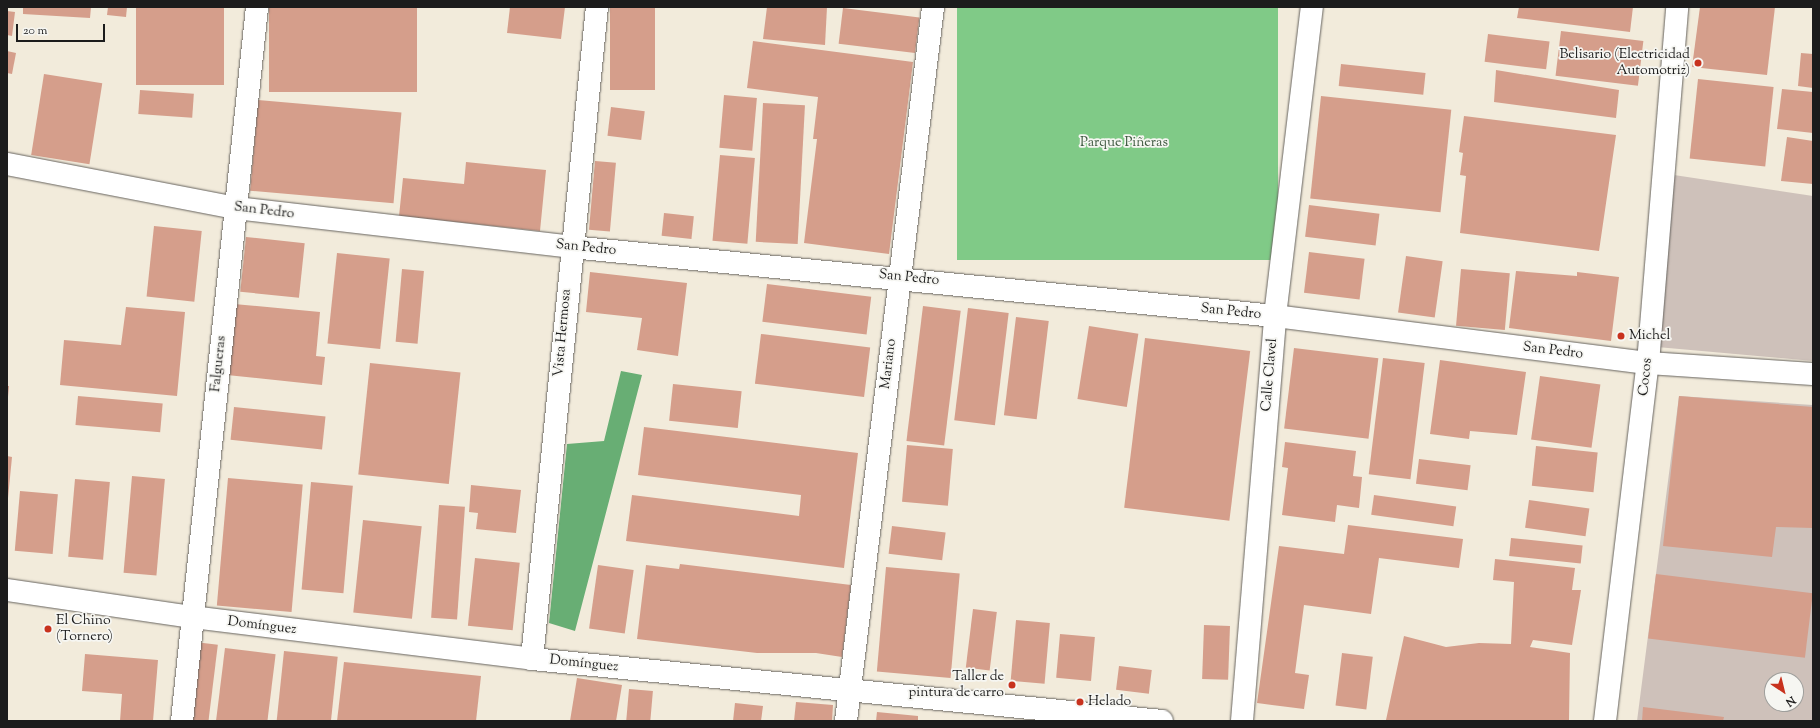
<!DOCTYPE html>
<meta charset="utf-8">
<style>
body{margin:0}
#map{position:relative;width:1820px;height:728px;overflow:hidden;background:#f2ebdb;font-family:"Sorts Mill Goudy",serif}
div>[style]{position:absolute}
.industrial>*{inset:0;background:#cec1ba}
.green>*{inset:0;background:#80ca87;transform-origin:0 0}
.forest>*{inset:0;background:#68ae74}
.building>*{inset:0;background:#d59e8b;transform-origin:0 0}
.roads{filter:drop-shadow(0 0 1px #67645f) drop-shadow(0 0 1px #67645f)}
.street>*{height:22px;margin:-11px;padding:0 11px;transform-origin:11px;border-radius:11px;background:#fff}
.dots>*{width:11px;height:11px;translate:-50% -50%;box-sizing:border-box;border:2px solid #f6f6f2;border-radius:50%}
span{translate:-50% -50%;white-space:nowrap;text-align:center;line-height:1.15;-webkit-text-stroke:3.5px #f6f6f2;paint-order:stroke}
.poi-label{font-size:14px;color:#1c1c1c}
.right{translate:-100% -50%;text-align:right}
.left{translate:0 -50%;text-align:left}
.park-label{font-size:14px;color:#3f5941}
.street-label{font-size:14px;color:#1c1c1c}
.frame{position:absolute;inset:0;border:8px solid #1c1c1c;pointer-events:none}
.north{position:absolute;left:1764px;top:672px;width:40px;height:40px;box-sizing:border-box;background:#f6f6f2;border:1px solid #9f9f9c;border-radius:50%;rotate:145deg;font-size:11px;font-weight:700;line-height:16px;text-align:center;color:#1c1c1c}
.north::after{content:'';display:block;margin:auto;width:14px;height:18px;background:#c8321e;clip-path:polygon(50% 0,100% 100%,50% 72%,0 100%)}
.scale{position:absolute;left:16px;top:24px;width:89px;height:18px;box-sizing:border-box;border:2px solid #1c1c1c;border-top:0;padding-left:5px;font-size:12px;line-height:14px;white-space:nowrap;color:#1c1c1c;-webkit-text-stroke:3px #f6f6f2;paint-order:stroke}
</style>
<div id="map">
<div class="industrial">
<div style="clip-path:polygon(1674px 175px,1813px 196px,1813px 361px,1657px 347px)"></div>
<div style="clip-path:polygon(evenodd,1679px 396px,1813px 405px,1813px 721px,1637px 721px,1679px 396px,1772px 680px,1796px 680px,1796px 704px,1772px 704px,1772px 680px)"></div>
</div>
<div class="green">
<div style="left:957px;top:7px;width:321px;height:253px"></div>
</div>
<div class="forest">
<div style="clip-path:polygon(621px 371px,642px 375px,575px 631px,549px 623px,567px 444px,604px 441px)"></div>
</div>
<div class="building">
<div style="clip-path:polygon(23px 7px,91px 7px,90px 18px,23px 14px)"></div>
<div style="clip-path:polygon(108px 7px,127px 7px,126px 17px,107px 15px)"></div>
<div style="left:136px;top:7px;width:88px;height:78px"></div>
<div style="left:269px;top:7px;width:148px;height:85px"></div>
<div style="clip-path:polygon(510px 7px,565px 7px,561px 39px,507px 33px)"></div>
<div style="left:610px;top:7px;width:45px;height:83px"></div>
<div style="clip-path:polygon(767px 7px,827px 7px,825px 45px,763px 39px)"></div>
<div style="clip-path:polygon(1519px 7px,1633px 7px,1630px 32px,1517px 18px)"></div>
<div style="clip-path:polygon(1700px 7px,1775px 7px,1767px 75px,1692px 67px)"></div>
<div style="left:843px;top:8px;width:77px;height:36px;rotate:7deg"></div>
<div style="clip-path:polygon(7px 11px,15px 12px,12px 36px,7px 35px)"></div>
<div style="left:1561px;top:31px;width:83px;height:45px;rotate:7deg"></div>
<div style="left:1488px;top:34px;width:62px;height:28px;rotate:7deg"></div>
<div style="clip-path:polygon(753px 41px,913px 62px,889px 254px,804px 243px,817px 139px,813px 139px,818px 97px,747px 88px)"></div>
<div style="clip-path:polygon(7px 51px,16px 53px,12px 74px,7px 73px)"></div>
<div style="clip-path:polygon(1801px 53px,1813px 54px,1813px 88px,1798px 86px)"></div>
<div style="left:1341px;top:64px;width:85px;height:22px;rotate:6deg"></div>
<div style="clip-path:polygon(1496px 70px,1619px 90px,1616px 118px,1494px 102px)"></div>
<div style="left:44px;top:74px;width:59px;height:82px;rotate:9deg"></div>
<div style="left:1698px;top:79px;width:76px;height:80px;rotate:6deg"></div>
<div style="clip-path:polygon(1782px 89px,1813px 92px,1813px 133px,1777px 129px)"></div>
<div style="left:140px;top:90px;width:54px;height:24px;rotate:4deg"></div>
<div style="left:724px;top:95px;width:33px;height:53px;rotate:5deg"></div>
<div style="left:1321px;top:96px;width:131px;height:103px;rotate:6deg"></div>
<div style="left:258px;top:100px;width:144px;height:91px;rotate:5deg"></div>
<div style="left:763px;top:103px;width:42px;height:139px;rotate:3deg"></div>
<div style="left:611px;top:107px;width:34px;height:29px;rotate:7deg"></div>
<div style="clip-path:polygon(1464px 116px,1616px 135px,1599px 251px,1460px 233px,1466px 176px,1460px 175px,1463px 153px,1459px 152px)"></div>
<div style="clip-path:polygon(1787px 137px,1813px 141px,1813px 184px,1781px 181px)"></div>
<div style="left:720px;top:155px;width:35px;height:86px;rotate:5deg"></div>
<div style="left:595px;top:161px;width:21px;height:69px;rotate:5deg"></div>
<div style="clip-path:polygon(466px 162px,546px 170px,540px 231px,399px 216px,403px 178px,464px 184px)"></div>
<div style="left:1309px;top:205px;width:71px;height:32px;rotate:7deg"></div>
<div style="left:664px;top:213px;width:30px;height:23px;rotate:6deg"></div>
<div style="left:154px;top:226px;width:48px;height:71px;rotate:6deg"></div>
<div style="left:246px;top:237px;width:59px;height:55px;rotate:6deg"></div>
<div style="left:1309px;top:252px;width:56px;height:41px;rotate:7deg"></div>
<div style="left:337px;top:253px;width:53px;height:91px;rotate:6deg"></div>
<div style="left:1406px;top:256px;width:37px;height:57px;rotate:8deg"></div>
<div style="left:402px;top:269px;width:22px;height:73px;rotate:5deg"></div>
<div style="left:1461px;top:269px;width:49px;height:57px;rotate:5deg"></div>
<div style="clip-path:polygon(1516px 271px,1577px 276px,1577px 272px,1619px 277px,1611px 341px,1509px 328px)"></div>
<div style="clip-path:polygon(590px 272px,687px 283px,678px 356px,637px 350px,642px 318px,586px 312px)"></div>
<div style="left:767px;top:284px;width:105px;height:38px;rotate:7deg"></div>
<div style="clip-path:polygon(234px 304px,320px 312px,316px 356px,325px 357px,322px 385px,227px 375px)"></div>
<div style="left:923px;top:306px;width:38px;height:136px;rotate:7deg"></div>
<div style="clip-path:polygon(126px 307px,185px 312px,177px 396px,60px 385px,64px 340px,121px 345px)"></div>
<div style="left:968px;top:308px;width:41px;height:113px;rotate:7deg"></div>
<div style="left:1016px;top:317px;width:33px;height:99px;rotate:7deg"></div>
<div style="left:1089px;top:326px;width:50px;height:74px;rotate:9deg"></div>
<div style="left:761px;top:334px;width:110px;height:50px;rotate:7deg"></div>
<div style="left:1145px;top:338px;width:106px;height:171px;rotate:7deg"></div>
<div style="left:1294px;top:348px;width:85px;height:81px;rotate:7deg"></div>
<div style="left:1383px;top:358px;width:42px;height:117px;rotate:7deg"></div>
<div style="clip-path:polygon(1440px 360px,1526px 372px,1517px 435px,1470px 431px,1469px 439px,1430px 434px)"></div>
<div style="left:370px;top:363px;width:91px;height:112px;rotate:6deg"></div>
<div style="left:1540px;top:376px;width:61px;height:64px;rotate:8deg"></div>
<div style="left:673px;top:384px;width:69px;height:37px;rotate:6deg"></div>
<div style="clip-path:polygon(7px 386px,9px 386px,8px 397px,7px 397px)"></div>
<div style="left:78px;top:396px;width:85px;height:29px;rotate:5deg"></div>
<div style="clip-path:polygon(1679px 396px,1813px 407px,1813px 528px,1776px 527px,1772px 557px,1663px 546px)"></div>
<div style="left:234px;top:407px;width:92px;height:33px;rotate:6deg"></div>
<div style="clip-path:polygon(644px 427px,858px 453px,844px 568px,626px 541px,632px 495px,799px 516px,801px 495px,638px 475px)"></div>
<div style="clip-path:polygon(1285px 442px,1356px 451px,1353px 476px,1362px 477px,1359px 508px,1337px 505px,1335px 522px,1282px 515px,1288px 468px,1282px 467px)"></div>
<div style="left:907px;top:445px;width:46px;height:57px;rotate:5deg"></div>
<div style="left:1536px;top:446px;width:62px;height:40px;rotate:6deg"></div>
<div style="clip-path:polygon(7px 456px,12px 457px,8px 498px,7px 498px)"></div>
<div style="left:1419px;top:459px;width:52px;height:25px;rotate:7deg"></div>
<div style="left:132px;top:476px;width:33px;height:97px;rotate:5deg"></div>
<div style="left:228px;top:478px;width:75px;height:128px;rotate:5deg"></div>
<div style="left:75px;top:479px;width:35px;height:78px;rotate:5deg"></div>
<div style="left:311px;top:482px;width:42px;height:108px;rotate:5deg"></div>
<div style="clip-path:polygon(471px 485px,521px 490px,516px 533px,476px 529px,478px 513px,469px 512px)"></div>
<div style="left:20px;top:491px;width:38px;height:60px;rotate:5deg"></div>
<div style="left:1374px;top:495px;width:83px;height:20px;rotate:8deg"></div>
<div style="left:1529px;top:500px;width:61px;height:28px;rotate:8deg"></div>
<div style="left:439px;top:505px;width:26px;height:113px;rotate:4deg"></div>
<div style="left:363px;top:520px;width:59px;height:93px;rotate:6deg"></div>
<div style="clip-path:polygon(1348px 525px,1463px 539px,1459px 568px,1379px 558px,1371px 614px,1304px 605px,1295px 673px,1309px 675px,1304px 709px,1257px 703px,1279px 546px,1344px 554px)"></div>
<div style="left:892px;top:526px;width:54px;height:28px;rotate:7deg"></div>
<div style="left:1511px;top:538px;width:72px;height:18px;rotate:6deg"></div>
<div style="left:475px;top:558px;width:45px;height:68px;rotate:6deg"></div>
<div style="clip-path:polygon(1495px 559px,1575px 568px,1572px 590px,1581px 590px,1572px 645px,1533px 640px,1530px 647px,1570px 653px,1569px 721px,1386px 720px,1404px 636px,1446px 647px,1479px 643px,1511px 644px,1514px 582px,1493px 580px)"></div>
<div style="clip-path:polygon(680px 564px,851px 585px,842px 657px,816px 653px,757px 653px,637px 639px,646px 565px,679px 569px)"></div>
<div style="left:598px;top:565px;width:36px;height:64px;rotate:8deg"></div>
<div style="left:886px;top:567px;width:74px;height:105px;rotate:5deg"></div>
<div style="left:1656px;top:574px;width:158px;height:65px;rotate:7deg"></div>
<div style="left:973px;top:609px;width:24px;height:59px;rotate:7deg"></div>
<div style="left:1016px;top:620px;width:34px;height:61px;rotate:5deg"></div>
<div style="left:1204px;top:625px;width:26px;height:54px;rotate:2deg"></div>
<div style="left:1060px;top:634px;width:35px;height:44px;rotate:5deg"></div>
<div style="left:195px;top:642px;width:23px;height:80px;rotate:7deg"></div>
<div style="left:225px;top:648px;width:51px;height:74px;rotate:7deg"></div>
<div style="left:284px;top:651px;width:54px;height:71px;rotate:6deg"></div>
<div style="left:1342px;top:653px;width:31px;height:53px;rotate:7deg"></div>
<div style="clip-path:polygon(85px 654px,158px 660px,153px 721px,120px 721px,122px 694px,82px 691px)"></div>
<div style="clip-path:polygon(344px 662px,481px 676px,476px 721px,337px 721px)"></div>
<div style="left:1119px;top:666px;width:33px;height:24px;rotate:7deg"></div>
<div style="clip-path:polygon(577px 678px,622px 685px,616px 721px,570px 721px)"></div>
<div style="left:629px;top:689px;width:24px;height:32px;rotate:5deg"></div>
<div style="clip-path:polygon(796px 702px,833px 705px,832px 721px,794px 721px)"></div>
<div style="clip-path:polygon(735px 703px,763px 706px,761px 721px,733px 721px)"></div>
<div style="clip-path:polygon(1643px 707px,1724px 717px,1723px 721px,1642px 721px)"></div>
<div style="clip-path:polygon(877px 712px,918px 716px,918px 721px,876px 721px)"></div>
</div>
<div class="roads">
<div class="street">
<div style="left:7px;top:164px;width:233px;rotate:10.9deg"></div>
<div style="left:236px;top:208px;width:337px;rotate:6.6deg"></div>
<div style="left:571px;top:247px;width:707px;rotate:5.6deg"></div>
<div style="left:1275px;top:316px;width:376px;rotate:7.2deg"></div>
<div style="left:1648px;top:363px;width:165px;rotate:3.8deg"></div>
<div style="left:7px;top:590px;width:187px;rotate:8.3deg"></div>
<div style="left:192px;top:617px;width:343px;rotate:7deg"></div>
<div style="left:532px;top:659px;width:633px;rotate:5.62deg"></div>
<div style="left:532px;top:659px;width:655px;rotate:-84.31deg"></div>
<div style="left:182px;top:721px;width:718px;rotate:-84deg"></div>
<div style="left:846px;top:721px;width:719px;rotate:-83.05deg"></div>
<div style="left:1242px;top:721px;width:406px;rotate:-85.3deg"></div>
<div style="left:1275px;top:316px;width:311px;rotate:-83.2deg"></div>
<div style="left:1605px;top:721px;width:361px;rotate:-83.2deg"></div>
<div style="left:1648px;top:363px;width:357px;rotate:-85.3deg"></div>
</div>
</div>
<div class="dots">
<div style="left:1698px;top:63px;background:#c8321e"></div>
<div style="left:1621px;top:336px;background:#c8321e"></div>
<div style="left:48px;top:629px;background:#c8321e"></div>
<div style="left:1012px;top:685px;background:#c8321e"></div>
<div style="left:1080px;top:702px;background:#c8321e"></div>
</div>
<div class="poi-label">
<span class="right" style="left:1690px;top:63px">Belisario (Electricidad<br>Automotriz)</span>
<span class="left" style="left:1629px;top:336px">Michel</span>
<span class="left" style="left:56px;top:629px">El Chino<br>(Tornero)</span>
<span class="right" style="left:1004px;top:685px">Taller de<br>pintura de carro</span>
<span class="left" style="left:1088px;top:702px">Helado</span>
</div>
<div class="park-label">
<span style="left:1124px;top:143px">Parque Piñeras</span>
</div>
<div class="street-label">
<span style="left:264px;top:211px;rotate:7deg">San Pedro</span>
<span style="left:586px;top:248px;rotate:6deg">San Pedro</span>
<span style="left:909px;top:278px;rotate:6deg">San Pedro</span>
<span style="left:1231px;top:312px;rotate:6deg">San Pedro</span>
<span style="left:563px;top:333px;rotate:-85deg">Vista Hermosa</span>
<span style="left:1553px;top:351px;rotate:7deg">San Pedro</span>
<span style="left:219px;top:364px;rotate:-84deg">Falgueras</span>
<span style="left:889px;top:364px;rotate:-83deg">Mariano</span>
<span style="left:1270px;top:375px;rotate:-85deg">Calle Clavel</span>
<span style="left:1646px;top:377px;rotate:-84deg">Cocos</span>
<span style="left:262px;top:626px;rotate:7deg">Domínguez</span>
<span style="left:584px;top:664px;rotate:6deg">Domínguez</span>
</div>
<div class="frame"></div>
<div class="north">N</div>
<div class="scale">20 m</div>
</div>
